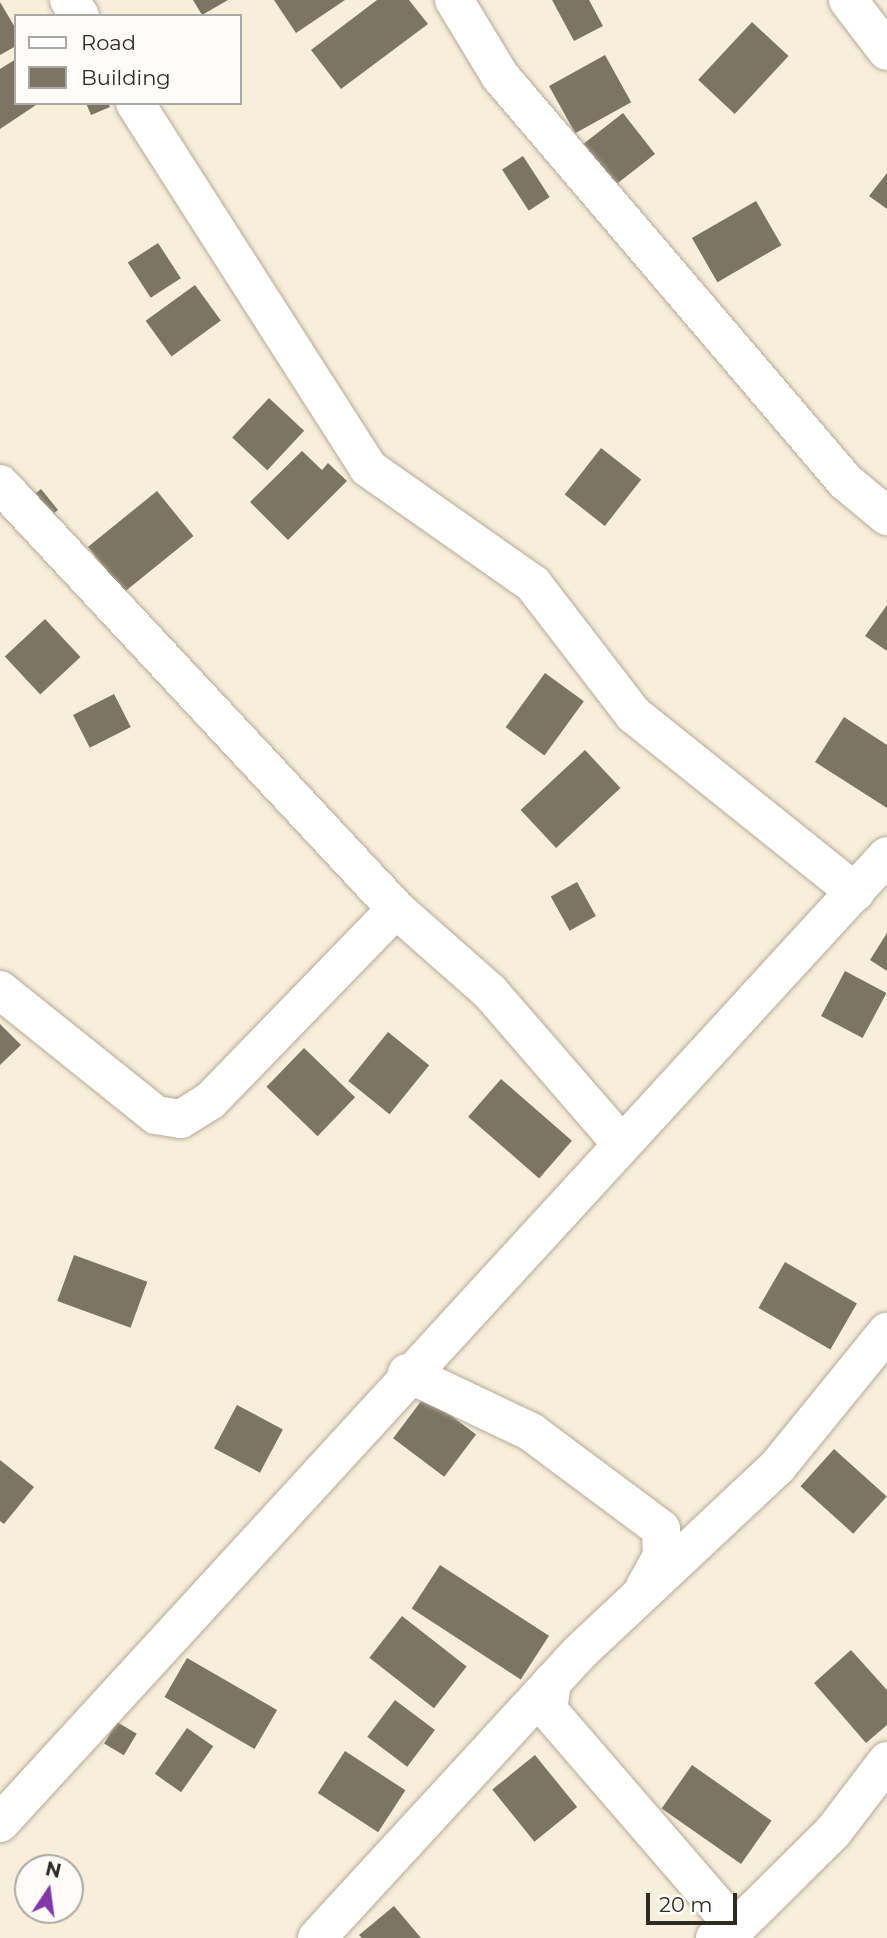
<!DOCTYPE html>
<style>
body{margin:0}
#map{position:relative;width:887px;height:1938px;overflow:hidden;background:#f7efda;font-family:Montserrat,sans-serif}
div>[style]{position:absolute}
.building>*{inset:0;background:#7d7563;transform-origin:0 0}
.roads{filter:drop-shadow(0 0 2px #b3ab97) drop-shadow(0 0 2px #b3ab97)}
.minor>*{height:38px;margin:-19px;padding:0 19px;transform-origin:19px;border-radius:19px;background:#fff}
span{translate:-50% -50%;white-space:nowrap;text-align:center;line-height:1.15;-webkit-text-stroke:6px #fefcf8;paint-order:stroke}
.legend{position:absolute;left:14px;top:14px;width:228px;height:91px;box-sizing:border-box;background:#fefcf8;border:2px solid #aba8a3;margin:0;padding:9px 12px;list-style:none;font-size:21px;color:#2e2b23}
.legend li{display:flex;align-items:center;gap:14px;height:35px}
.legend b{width:35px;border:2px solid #aba8a3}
.north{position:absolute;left:14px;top:1854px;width:70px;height:70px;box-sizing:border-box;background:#fefcf8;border:2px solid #aba8a3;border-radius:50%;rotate:13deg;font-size:19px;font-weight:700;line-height:28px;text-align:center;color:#2e2b23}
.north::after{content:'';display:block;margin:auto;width:24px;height:32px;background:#8338aa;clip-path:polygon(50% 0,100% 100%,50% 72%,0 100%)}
.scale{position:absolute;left:646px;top:1893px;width:91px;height:32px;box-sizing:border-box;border:4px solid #2e2b23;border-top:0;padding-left:9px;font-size:21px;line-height:24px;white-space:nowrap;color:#2e2b23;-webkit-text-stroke:5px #fefcf8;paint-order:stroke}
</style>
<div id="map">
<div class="building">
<div style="clip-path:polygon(193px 0,228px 0,202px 15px)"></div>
<div style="clip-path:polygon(274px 0,345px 0,296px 33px)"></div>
<div style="clip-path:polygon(377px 0,409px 0,428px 24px,341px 89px,311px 50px)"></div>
<div style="clip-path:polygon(552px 0,589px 0,603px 26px,574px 41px)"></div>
<div style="clip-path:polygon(0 2px,16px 29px,16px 46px,0 55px)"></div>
<div style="left:752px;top:22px;width:50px;height:79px;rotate:43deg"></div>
<div style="left:605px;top:55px;width:54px;height:64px;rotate:61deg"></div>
<div style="clip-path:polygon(16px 59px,16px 103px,39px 103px,0 129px,0 69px)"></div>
<div style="clip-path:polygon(86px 103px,108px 103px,110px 107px,91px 115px)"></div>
<div style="left:623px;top:113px;width:52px;height:50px;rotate:52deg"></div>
<div style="left:523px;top:156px;width:49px;height:25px;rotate:57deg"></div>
<div style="clip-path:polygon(887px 173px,887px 209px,869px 196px)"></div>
<div style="left:756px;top:201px;width:51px;height:74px;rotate:60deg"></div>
<div style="left:158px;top:243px;width:42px;height:36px;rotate:57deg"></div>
<div style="left:195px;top:285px;width:44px;height:61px;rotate:54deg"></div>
<div style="left:269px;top:398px;width:48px;height:54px;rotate:43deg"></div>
<div style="left:601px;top:448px;width:51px;height:59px;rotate:38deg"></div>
<div style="clip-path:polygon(302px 451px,322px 470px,328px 463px,347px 481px,288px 540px,250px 502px)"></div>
<div style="left:41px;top:489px;width:27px;height:18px;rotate:51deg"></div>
<div style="left:157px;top:491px;width:58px;height:89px;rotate:51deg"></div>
<div style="clip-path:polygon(887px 605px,887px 651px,865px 636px)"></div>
<div style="left:45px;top:619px;width:52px;height:55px;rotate:47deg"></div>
<div style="left:545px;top:673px;width:48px;height:67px;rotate:36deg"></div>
<div style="left:114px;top:694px;width:37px;height:46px;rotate:63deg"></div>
<div style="clip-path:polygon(844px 717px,887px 745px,887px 808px,815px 762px)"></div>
<div style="left:585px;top:750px;width:52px;height:88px;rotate:47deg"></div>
<div style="left:577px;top:882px;width:39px;height:30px;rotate:61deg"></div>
<div style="clip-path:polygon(887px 933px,887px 971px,870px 960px)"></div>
<div style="left:845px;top:971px;width:47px;height:51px;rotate:28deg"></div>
<div style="clip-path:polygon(0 1024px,21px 1045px,0 1065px)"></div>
<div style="left:388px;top:1032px;width:53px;height:63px;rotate:39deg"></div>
<div style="left:304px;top:1048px;width:71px;height:54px;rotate:44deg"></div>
<div style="left:501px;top:1079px;width:94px;height:50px;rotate:41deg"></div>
<div style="left:74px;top:1255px;width:78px;height:49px;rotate:20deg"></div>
<div style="left:785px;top:1262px;width:83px;height:53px;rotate:30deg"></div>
<div style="left:425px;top:1396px;width:64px;height:53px;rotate:37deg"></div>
<div style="left:237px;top:1405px;width:52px;height:49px;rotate:28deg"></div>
<div style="left:834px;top:1449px;width:71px;height:50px;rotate:42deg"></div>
<div style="clip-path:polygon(0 1460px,34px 1487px,4px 1524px,0 1521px)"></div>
<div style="left:440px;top:1565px;width:130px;height:52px;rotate:33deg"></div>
<div style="left:402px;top:1616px;width:82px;height:53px;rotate:38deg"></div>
<div style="clip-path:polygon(851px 1650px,887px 1690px,887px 1725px,866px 1743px,814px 1683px)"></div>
<div style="left:187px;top:1658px;width:104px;height:45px;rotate:30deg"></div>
<div style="left:395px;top:1700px;width:50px;height:46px;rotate:37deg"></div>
<div style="left:117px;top:1722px;width:23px;height:25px;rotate:31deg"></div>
<div style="left:187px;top:1728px;width:32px;height:56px;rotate:35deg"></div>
<div style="left:345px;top:1751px;width:72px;height:50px;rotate:33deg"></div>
<div style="left:535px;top:1755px;width:67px;height:55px;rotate:51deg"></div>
<div style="left:692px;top:1765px;width:97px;height:53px;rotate:35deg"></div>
<div style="clip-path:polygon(394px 1906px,421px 1938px,362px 1938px,359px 1935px)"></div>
</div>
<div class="roads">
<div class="minor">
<div style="left:69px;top:0;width:19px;rotate:55deg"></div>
<div style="left:454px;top:0;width:89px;rotate:58.8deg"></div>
<div style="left:500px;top:76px;width:532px;rotate:49.57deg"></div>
<div style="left:845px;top:481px;width:55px;rotate:39.8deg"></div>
<div style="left:848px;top:0;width:64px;rotate:52.6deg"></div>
<div style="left:135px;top:103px;width:433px;rotate:57.4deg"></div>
<div style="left:368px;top:468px;width:202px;rotate:35.1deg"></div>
<div style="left:533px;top:584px;width:164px;rotate:52.4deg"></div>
<div style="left:633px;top:714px;width:285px;rotate:38.7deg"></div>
<div style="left:0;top:484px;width:581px;rotate:47.02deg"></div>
<div style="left:396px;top:909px;width:125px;rotate:41.4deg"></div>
<div style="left:490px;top:992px;width:200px;rotate:49.1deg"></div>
<div style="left:0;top:990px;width:200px;rotate:38.7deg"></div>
<div style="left:156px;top:1115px;width:25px;rotate:9deg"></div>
<div style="left:181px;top:1119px;width:34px;rotate:-32deg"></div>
<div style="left:210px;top:1101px;width:267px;rotate:-45.9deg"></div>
<div style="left:407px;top:1373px;width:137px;rotate:25.4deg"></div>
<div style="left:531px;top:1432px;width:162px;rotate:36.7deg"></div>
<div style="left:661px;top:1529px;width:27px;rotate:88deg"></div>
<div style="left:662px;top:1556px;width:35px;rotate:119deg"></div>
<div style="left:552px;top:1682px;width:28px;rotate:98deg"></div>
<div style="left:548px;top:1710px;width:288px;rotate:49.2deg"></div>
<div style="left:0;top:1823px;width:1312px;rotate:-47.47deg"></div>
<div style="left:317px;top:1938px;width:389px;rotate:-47.4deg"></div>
<div style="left:580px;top:1652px;width:272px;rotate:-43.2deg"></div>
<div style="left:778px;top:1466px;width:173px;rotate:-50.9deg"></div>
<div style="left:715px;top:1938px;width:23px;rotate:-25deg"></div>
<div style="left:736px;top:1928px;width:136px;rotate:-44.7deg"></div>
<div style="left:833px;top:1832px;width:89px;rotate:-52.7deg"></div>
</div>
</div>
<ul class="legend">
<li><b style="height:9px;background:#fff"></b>Road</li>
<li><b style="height:19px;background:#7d7563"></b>Building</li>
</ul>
<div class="north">N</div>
<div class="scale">20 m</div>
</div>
